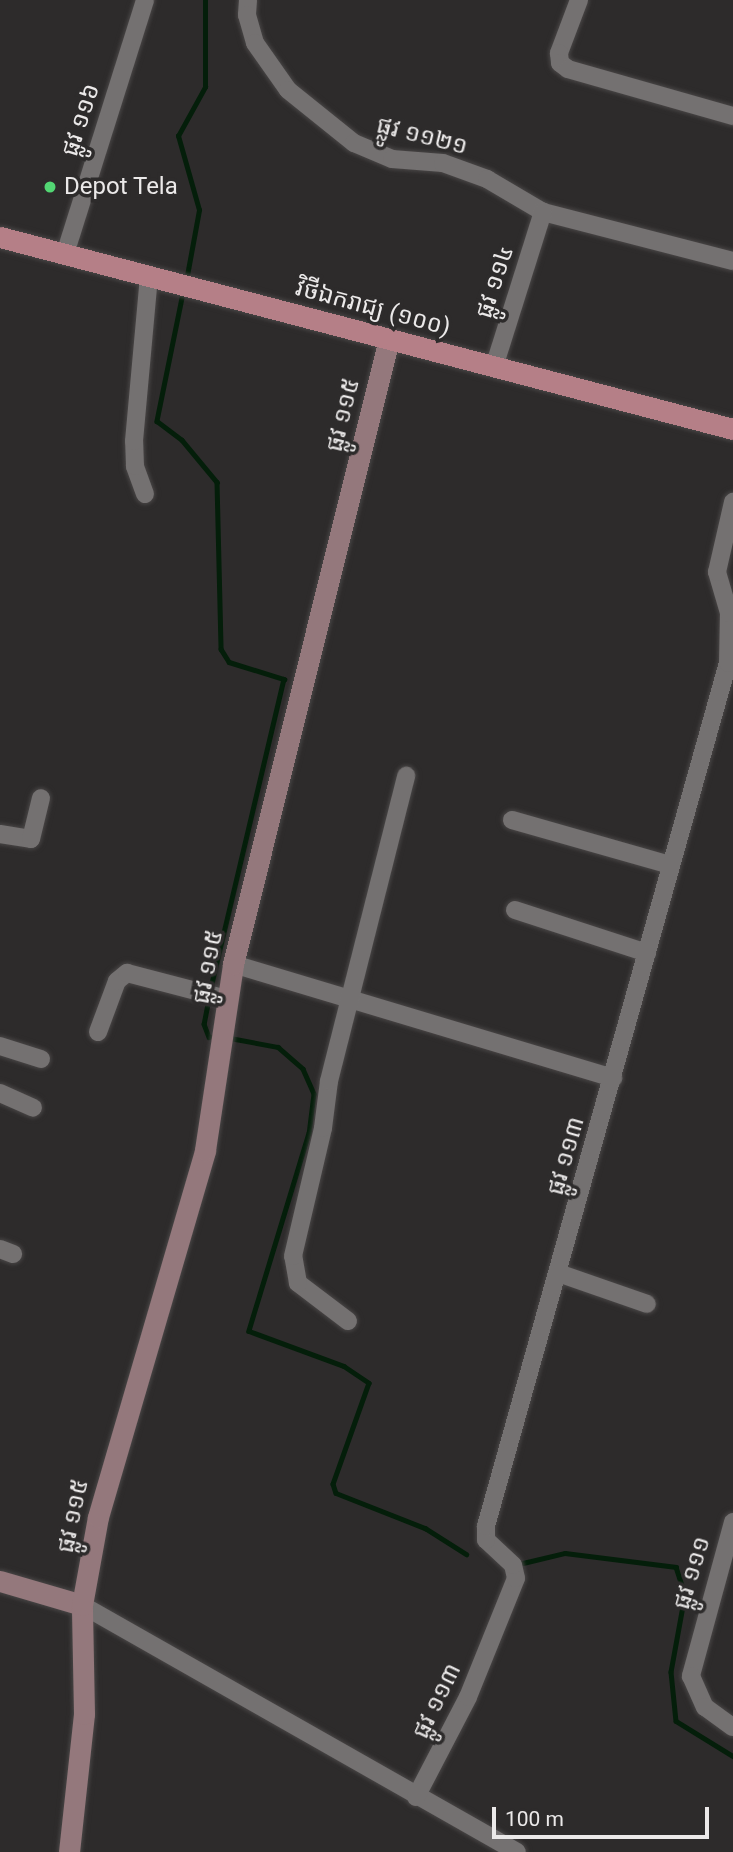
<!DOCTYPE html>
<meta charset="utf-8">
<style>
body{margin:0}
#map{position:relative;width:733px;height:1852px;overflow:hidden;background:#2d2b2b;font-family:Roboto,"Noto Sans Khmer",sans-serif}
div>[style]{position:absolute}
.stream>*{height:4.5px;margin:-2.25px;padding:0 2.25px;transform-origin:2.25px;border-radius:2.25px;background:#041e0a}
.roads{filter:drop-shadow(0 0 2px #494646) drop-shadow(0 0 2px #494646)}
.street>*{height:18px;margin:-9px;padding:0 9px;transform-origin:9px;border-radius:9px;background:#747171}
.secondary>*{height:21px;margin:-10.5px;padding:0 10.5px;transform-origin:10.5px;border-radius:10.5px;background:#94787c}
.primary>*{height:21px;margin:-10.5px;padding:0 10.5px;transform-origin:10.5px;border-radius:10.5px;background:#b57f87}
.dots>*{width:19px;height:19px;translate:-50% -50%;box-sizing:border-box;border:4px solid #2d2b2b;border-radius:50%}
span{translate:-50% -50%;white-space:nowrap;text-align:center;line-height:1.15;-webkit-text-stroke:7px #2d2b2b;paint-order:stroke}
.street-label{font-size:24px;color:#ebe9e9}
.poi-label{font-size:24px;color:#ebe9e9}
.left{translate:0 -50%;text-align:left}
.scale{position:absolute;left:492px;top:1807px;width:217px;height:32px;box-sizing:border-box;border:4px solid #ebe9e9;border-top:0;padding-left:9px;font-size:21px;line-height:24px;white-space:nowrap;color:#ebe9e9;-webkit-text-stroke:5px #2d2b2b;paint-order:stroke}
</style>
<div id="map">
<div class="stream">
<div style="left:186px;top:281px;width:72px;rotate:-79.6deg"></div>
<div style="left:199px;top:210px;width:77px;rotate:-105.8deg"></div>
<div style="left:178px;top:136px;width:56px;rotate:-61.1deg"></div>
<div style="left:205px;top:87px;width:87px;rotate:-90deg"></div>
<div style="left:183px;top:293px;width:131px;rotate:101.5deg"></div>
<div style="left:157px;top:421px;width:31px;rotate:37deg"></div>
<div style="left:182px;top:440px;width:55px;rotate:50.2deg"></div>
<div style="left:217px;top:482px;width:167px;rotate:88.6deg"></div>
<div style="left:221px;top:649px;width:15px;rotate:58deg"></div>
<div style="left:229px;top:662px;width:58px;rotate:17.2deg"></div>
<div style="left:284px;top:679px;width:321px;rotate:103.3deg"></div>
<div style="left:209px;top:999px;width:25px;rotate:101deg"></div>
<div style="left:204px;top:1024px;width:14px;rotate:69deg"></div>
<div style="left:209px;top:1037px;width:8px"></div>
<div style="left:230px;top:1038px;width:49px;rotate:10.6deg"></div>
<div style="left:278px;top:1047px;width:33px;rotate:41deg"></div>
<div style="left:303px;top:1069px;width:27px;rotate:66deg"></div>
<div style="left:314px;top:1094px;width:39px;rotate:97deg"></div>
<div style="left:309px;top:1133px;width:207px;rotate:106.9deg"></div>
<div style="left:249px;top:1331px;width:101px;rotate:20.2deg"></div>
<div style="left:344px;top:1366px;width:30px;rotate:34deg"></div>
<div style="left:369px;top:1383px;width:107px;rotate:109.6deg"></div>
<div style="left:333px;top:1484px;width:9px;rotate:72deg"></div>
<div style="left:336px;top:1493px;width:96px;rotate:21.5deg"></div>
<div style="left:425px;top:1528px;width:49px;rotate:32.4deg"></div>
<div style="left:523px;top:1563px;width:43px;rotate:-13.4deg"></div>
<div style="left:565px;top:1553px;width:112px;rotate:7.2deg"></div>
<div style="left:676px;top:1567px;width:29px;rotate:72deg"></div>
<div style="left:685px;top:1595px;width:78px;rotate:100.3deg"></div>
<div style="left:671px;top:1672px;width:49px;rotate:84.2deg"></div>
<div style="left:676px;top:1721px;width:67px;rotate:31.6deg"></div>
</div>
<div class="roads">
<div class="street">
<div style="left:248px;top:0;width:15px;rotate:94deg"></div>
<div style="left:247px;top:15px;width:29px;rotate:74deg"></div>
<div style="left:255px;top:43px;width:57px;rotate:54.9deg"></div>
<div style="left:288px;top:90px;width:85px;rotate:38.8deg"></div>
<div style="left:354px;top:143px;width:41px;rotate:22.8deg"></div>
<div style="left:392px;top:159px;width:51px;rotate:4.5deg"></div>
<div style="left:443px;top:163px;width:47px;rotate:20deg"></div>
<div style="left:487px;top:179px;width:65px;rotate:30.5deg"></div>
<div style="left:543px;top:212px;width:196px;rotate:14.5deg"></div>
<div style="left:579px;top:0;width:57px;rotate:110.7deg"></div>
<div style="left:559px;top:53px;width:10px;rotate:84deg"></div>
<div style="left:560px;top:63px;width:10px;rotate:37deg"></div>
<div style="left:568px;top:69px;width:172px;rotate:15.9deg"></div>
<div style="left:65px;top:254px;width:266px;rotate:-72.5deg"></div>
<div style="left:494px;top:367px;width:163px;rotate:-72.5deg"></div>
<div style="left:145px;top:494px;width:30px;rotate:-110deg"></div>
<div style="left:135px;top:466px;width:25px;rotate:-92deg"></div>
<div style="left:134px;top:441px;width:166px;rotate:-84.8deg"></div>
<div style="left:512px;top:820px;width:164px;rotate:15.9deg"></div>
<div style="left:0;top:834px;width:31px;rotate:9deg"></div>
<div style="left:31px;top:839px;width:42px;rotate:-76.3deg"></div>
<div style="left:515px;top:910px;width:139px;rotate:18deg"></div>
<div style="left:233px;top:964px;width:397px;rotate:16.7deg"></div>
<div style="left:98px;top:1032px;width:54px;rotate:-69.6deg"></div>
<div style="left:117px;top:981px;width:13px;rotate:-39deg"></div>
<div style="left:127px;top:973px;width:103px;rotate:14.6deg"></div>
<div style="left:0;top:1046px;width:43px;rotate:17.6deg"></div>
<div style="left:0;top:1093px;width:36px;rotate:24deg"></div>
<div style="left:0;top:1249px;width:14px;rotate:21deg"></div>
<div style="left:558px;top:1273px;width:94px;rotate:19.2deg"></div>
<div style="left:348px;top:1321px;width:63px;rotate:-142.8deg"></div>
<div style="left:298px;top:1283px;width:27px;rotate:-100deg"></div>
<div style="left:293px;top:1256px;width:131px;rotate:-76.8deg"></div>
<div style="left:323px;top:1128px;width:47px;rotate:-82.7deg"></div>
<div style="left:329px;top:1081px;width:315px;rotate:-75.8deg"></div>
<div style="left:733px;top:1522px;width:160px;rotate:105.3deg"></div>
<div style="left:691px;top:1676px;width:34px;rotate:66deg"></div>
<div style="left:705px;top:1707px;width:34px;rotate:36deg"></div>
<div style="left:82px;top:1605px;width:500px;rotate:29.59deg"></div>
<div style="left:416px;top:1797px;width:113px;rotate:-62.5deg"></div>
<div style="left:468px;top:1697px;width:128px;rotate:-68deg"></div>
<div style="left:516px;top:1578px;width:13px;rotate:-103deg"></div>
<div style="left:513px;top:1565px;width:37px;rotate:-137deg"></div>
<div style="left:486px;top:1540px;width:14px;rotate:-90deg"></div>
<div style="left:486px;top:1526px;width:896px;rotate:-74.34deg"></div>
<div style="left:728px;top:663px;width:50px;rotate:-88.9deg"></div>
<div style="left:729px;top:613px;width:43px;rotate:-106.3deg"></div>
<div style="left:717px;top:572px;width:72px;rotate:-77.1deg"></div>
</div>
<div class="secondary">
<div style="left:0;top:1581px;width:85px;rotate:16.3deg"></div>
<div style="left:69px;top:1852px;width:139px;rotate:-83.8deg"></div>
<div style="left:84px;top:1714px;width:109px;rotate:-91.1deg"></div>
<div style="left:82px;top:1605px;width:89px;rotate:-79.7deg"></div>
<div style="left:98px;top:1517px;width:382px;rotate:-73.7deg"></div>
<div style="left:205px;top:1150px;width:188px;rotate:-81.4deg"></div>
<div style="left:233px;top:964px;width:644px;rotate:-75.99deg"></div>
</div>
<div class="primary">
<div style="left:0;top:237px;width:758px;rotate:14.68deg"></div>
</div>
</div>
<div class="dots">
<div style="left:50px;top:187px;background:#52d673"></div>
</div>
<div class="street-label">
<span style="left:81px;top:120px;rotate:-72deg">ផ្លូវ ១១៦</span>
<span style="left:422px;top:136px;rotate:14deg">ផ្លូវ ១១២១</span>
<span style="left:495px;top:282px;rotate:-72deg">ផ្លូវ ១១៤</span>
<span style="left:373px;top:308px;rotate:15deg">វិថីឯករាជ្យ (១០០)</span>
<span style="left:343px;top:415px;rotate:-76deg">ផ្លូវ ១១៥</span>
<span style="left:208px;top:967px;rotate:-79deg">ផ្លូវ ១១៥</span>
<span style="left:566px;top:1156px;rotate:-74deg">ផ្លូវ ១១៣</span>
<span style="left:73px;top:1516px;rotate:-78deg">ផ្លូវ ១១៥</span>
<span style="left:692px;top:1573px;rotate:-73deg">ផ្លូវ ១១១</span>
<span style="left:437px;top:1701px;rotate:-64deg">ផ្លូវ ១១៣</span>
</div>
<div class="poi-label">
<span class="left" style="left:64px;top:187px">Depot Tela</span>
</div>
<div class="scale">100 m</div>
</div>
